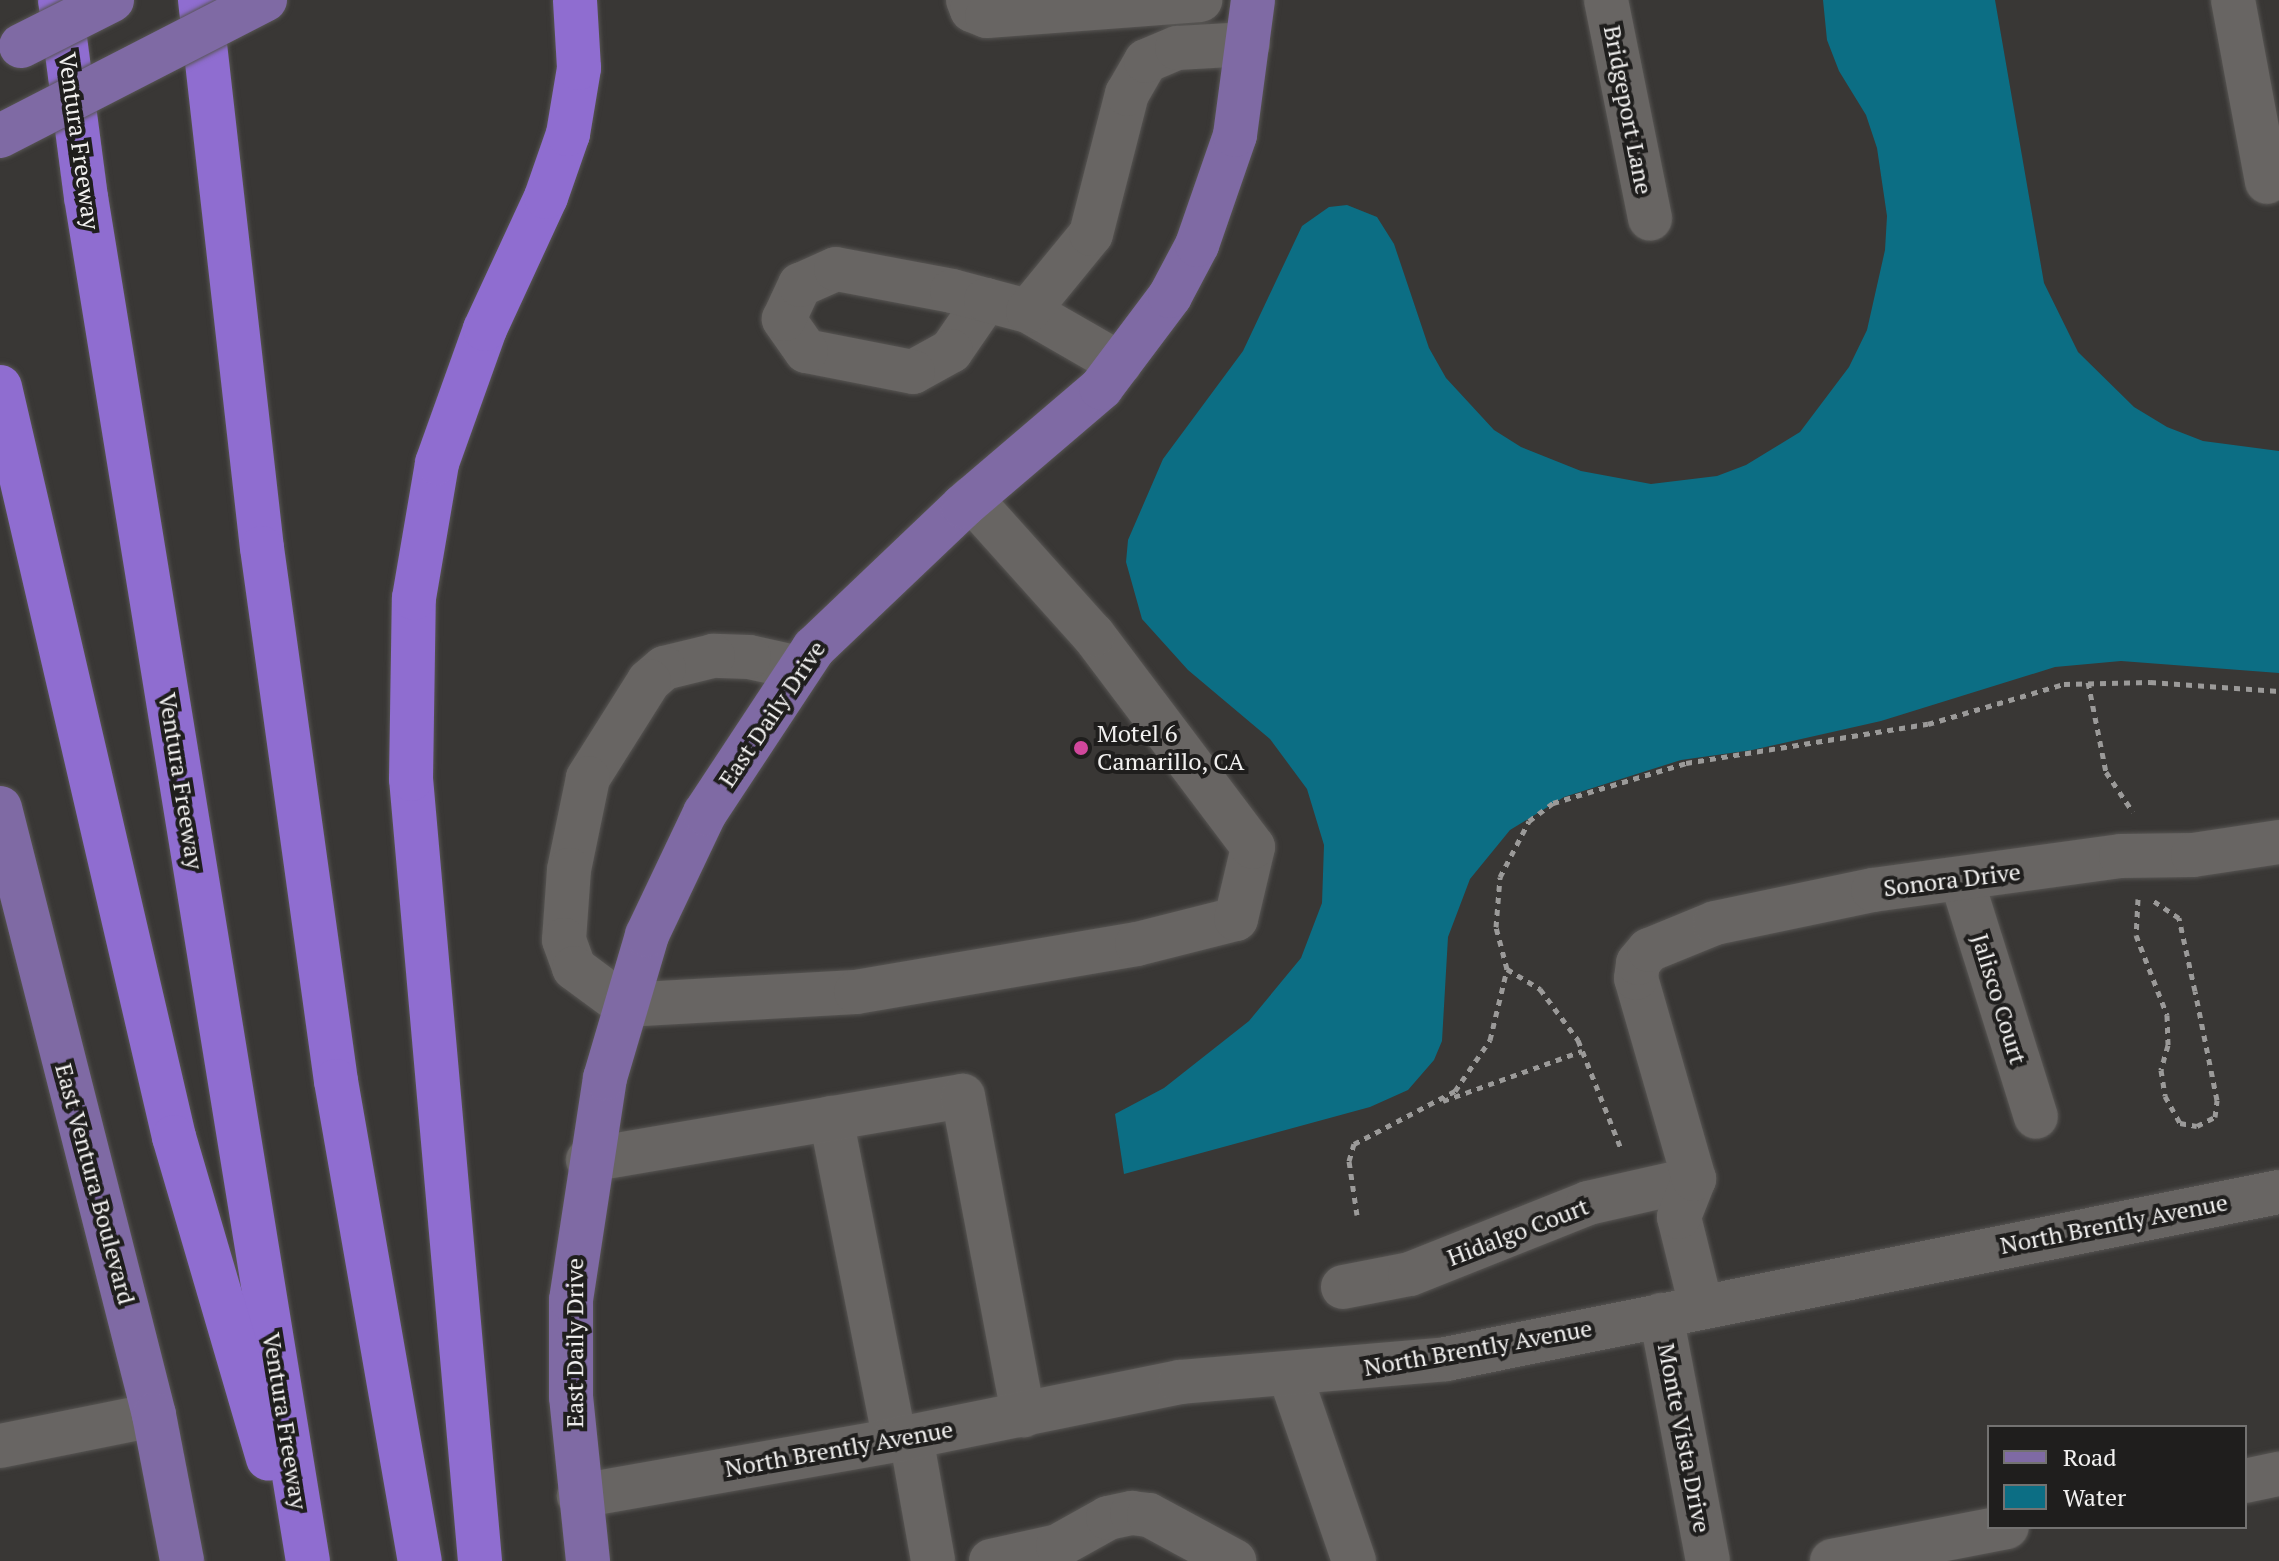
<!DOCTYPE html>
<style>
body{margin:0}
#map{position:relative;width:2279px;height:1561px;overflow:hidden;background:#393735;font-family:"PT Serif",serif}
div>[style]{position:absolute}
.water>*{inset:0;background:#0c6e84}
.path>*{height:5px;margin-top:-2.5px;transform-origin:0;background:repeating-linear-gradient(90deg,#9b9a99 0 6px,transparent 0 12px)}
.roads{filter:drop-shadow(0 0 2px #575553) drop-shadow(0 0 2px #575553)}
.minor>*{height:44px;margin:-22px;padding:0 22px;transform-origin:22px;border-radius:22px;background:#686563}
.major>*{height:44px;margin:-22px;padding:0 22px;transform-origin:22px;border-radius:22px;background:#7f6aa4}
.highway>*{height:44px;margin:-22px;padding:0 22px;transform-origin:22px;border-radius:22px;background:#8f6dd0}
.bridges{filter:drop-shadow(0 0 2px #575553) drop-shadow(0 0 2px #575553)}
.major-bridge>*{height:44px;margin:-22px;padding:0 22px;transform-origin:22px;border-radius:22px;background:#7f6aa4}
.dots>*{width:22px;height:22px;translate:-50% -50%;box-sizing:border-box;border:4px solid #1f1e1d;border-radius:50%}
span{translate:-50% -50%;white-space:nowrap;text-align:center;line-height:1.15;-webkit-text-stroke:8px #1f1e1d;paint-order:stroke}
.street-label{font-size:24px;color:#f2f1f0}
.poi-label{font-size:24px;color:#f2f1f0}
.left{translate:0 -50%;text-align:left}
.legend{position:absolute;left:1987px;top:1425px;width:260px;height:104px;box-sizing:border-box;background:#1f1e1d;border:2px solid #737271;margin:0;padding:10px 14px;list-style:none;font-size:24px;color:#f2f1f0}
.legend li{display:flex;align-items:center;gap:16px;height:40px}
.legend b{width:40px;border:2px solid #737271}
</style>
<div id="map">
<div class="water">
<div style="clip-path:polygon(1823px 0,1995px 0,2044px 283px,2078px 352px,2134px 407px,2167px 427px,2203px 441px,2279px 451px,2279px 673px,2121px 661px,2055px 667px,1881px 721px,1752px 750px,1681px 760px,1564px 797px,1510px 830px,1470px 879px,1448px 937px,1442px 1041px,1434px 1060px,1408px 1090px,1370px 1107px,1124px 1174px,1115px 1114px,1164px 1088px,1249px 1021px,1301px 958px,1322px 903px,1324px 845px,1307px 789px,1270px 739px,1188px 670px,1142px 619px,1126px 562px,1128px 540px,1163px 459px,1243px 351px,1302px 226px,1329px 207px,1347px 205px,1377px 217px,1394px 244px,1429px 348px,1446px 378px,1494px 430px,1521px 447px,1581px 471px,1651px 484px,1717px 476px,1746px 465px,1800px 432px,1849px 367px,1867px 330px,1885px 250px,1887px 216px,1877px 148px,1866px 115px,1839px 71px,1827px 40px)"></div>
</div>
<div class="path">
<div style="left:2088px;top:682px;width:92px;rotate:78.7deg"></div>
<div style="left:2106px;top:772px;width:48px;rotate:56deg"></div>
<div style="left:2138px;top:899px;width:36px;rotate:93deg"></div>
<div style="left:2136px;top:935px;width:86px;rotate:68.8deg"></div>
<div style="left:2167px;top:1015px;width:30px;rotate:88deg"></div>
<div style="left:2168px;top:1045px;width:26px;rotate:106deg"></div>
<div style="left:2161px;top:1070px;width:26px;rotate:81deg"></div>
<div style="left:2165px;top:1096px;width:31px;rotate:61deg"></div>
<div style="left:2180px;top:1123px;width:17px;rotate:10deg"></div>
<div style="left:2197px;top:1126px;width:20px;rotate:-27deg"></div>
<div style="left:2215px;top:1117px;width:17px;rotate:-83deg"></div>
<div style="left:2217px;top:1100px;width:111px;rotate:-101.4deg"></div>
<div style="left:2195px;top:991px;width:75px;rotate:-102.4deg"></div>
<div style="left:2179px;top:918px;width:34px;rotate:-146deg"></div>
<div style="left:1507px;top:969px;width:39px;rotate:31deg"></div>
<div style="left:1540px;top:989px;width:64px;rotate:53.3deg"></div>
<div style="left:1578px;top:1040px;width:119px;rotate:68.4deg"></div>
<div style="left:1443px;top:1101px;width:148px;rotate:-19.8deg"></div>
<div style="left:1357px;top:1215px;width:55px;rotate:-98.4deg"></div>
<div style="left:1349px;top:1161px;width:18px;rotate:-74deg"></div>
<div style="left:1354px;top:1144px;width:114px;rotate:-27.7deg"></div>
<div style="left:1455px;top:1091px;width:62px;rotate:-55.5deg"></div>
<div style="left:1490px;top:1040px;width:73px;rotate:-76.5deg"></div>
<div style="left:1507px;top:969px;width:43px;rotate:-104.7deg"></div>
<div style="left:1496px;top:927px;width:50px;rotate:-85.4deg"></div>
<div style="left:1500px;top:877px;width:63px;rotate:-62.6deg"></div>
<div style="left:1529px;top:821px;width:30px;rotate:-37deg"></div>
<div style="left:1553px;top:803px;width:139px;rotate:-16.7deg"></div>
<div style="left:1686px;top:763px;width:245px;rotate:-9.2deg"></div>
<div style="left:1928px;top:724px;width:142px;rotate:-16.4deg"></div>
<div style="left:2064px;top:684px;width:86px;rotate:-1.3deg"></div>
<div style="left:2150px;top:682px;width:129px;rotate:4deg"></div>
</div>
<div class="roads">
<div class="minor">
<div style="left:968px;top:0;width:11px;rotate:68deg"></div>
<div style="left:972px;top:10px;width:16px;rotate:22deg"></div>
<div style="left:987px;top:16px;width:214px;rotate:-4.3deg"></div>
<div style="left:1606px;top:0;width:223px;rotate:78.6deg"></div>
<div style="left:2233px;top:0;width:185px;rotate:79.4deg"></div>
<div style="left:986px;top:300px;width:62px;rotate:124.5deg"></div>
<div style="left:951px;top:351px;width:43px;rotate:151.1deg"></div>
<div style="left:913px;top:372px;width:109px;rotate:-168.9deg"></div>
<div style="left:806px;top:351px;width:39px;rotate:-125deg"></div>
<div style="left:784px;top:319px;width:38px;rotate:-65deg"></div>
<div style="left:800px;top:285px;width:39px;rotate:-24deg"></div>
<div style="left:836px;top:269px;width:118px;rotate:10.7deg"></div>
<div style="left:952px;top:291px;width:35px;rotate:15deg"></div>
<div style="left:986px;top:300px;width:43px;rotate:14.7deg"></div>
<div style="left:1028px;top:311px;width:106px;rotate:29.9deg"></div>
<div style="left:1028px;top:311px;width:99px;rotate:-50.7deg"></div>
<div style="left:1091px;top:234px;width:145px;rotate:-75.6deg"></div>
<div style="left:1127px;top:94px;width:38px;rotate:-60deg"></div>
<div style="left:1146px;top:61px;width:34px;rotate:-23deg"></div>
<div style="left:1177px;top:48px;width:71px;rotate:-3.2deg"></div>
<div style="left:799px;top:668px;width:51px;rotate:-167.6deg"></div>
<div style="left:749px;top:657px;width:36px;rotate:-178deg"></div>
<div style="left:713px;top:656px;width:50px;rotate:166.2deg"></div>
<div style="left:664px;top:668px;width:20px;rotate:139deg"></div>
<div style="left:649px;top:681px;width:115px;rotate:122.2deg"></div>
<div style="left:588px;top:778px;width:94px;rotate:101.7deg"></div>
<div style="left:569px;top:870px;width:70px;rotate:94.1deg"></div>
<div style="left:564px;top:940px;width:30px;rotate:70deg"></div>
<div style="left:574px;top:968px;width:62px;rotate:36.5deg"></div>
<div style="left:624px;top:1005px;width:232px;rotate:-3.2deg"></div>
<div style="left:856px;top:992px;width:285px;rotate:-9.7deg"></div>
<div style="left:1137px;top:944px;width:102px;rotate:-14.2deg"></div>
<div style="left:1236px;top:919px;width:74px;rotate:-76.7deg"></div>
<div style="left:1253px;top:847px;width:266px;rotate:-127deg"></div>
<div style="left:1093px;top:635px;width:183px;rotate:-131.9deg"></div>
<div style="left:1962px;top:881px;width:247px;rotate:72.6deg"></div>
<div style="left:831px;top:1118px;width:328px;rotate:78.8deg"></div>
<div style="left:588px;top:1160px;width:380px;rotate:-9.7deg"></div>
<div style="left:963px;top:1096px;width:325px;rotate:79.3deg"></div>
<div style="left:1343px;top:1287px;width:68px;rotate:-11deg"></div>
<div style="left:1410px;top:1274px;width:192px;rotate:-21.7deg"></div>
<div style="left:1588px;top:1203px;width:109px;rotate:-12.8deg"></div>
<div style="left:1701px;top:1306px;width:92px;rotate:-103.9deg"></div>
<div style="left:1679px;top:1217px;width:41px;rotate:-68.5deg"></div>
<div style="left:1694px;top:1179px;width:209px;rotate:-106.1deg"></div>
<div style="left:1636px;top:978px;width:15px;rotate:-82deg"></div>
<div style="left:1638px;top:963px;width:17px;rotate:-50deg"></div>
<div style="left:1649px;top:950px;width:71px;rotate:-22.2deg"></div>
<div style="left:1715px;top:923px;width:161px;rotate:-11.8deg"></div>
<div style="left:1873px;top:890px;width:250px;rotate:-7.8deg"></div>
<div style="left:2121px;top:856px;width:72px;rotate:-0.8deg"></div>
<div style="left:2193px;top:855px;width:87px;rotate:-8.6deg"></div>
<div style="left:1661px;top:1315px;width:250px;rotate:79.2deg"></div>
<div style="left:1290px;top:1375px;width:197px;rotate:71deg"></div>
<div style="left:911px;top:1437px;width:126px;rotate:79.9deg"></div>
<div style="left:0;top:1446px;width:157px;rotate:-11.4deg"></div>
<div style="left:2245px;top:1481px;width:35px;rotate:-12deg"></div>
<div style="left:579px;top:1496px;width:321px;rotate:-10deg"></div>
<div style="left:895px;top:1440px;width:291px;rotate:-11.5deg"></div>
<div style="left:1180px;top:1382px;width:267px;rotate:-4.9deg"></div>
<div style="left:1446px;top:1359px;width:850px;rotate:-11.34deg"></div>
<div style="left:991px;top:1561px;width:69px;rotate:-12.6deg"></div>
<div style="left:1058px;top:1546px;width:57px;rotate:-29.2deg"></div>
<div style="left:1108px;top:1518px;width:25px;rotate:-12deg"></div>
<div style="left:1132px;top:1513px;width:17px;rotate:7deg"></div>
<div style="left:1149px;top:1515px;width:97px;rotate:28.4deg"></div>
<div style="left:1832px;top:1561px;width:178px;rotate:-11deg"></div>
</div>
<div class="major">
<div style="left:0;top:808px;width:626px;rotate:75.76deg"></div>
<div style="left:154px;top:1415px;width:149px;rotate:79.1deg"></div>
<div style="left:588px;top:1561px;width:165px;rotate:-95.9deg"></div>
<div style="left:571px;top:1397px;width:97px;rotate:-90deg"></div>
<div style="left:571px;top:1300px;width:225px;rotate:-81.3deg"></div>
<div style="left:605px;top:1078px;width:149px;rotate:-73.6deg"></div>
<div style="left:647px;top:935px;width:135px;rotate:-64.6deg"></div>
<div style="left:705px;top:813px;width:198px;rotate:-56.6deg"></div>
<div style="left:814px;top:648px;width:206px;rotate:-43.6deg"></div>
<div style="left:963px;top:506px;width:182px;rotate:-40.5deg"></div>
<div style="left:1101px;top:388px;width:115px;rotate:-53.1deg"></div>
<div style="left:1170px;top:296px;width:58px;rotate:-62.1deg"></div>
<div style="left:1197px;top:245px;width:116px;rotate:-70.9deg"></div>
<div style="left:1235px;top:135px;width:136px;rotate:-82.4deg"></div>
</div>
<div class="highway">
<div style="left:60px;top:0;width:199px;rotate:82.5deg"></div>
<div style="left:86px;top:197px;width:1382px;rotate:80.76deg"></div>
<div style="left:200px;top:0;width:551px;rotate:83.55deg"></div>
<div style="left:262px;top:548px;width:538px;rotate:82.1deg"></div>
<div style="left:336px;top:1081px;width:487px;rotate:80.1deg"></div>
<div style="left:0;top:387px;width:770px;rotate:76.94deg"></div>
<div style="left:174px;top:1137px;width:335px;rotate:73.7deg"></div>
<div style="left:480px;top:1561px;width:785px;rotate:-95.04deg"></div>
<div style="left:411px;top:779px;width:181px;rotate:-89.1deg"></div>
<div style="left:414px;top:598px;width:137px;rotate:-80.3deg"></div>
<div style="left:437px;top:463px;width:142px;rotate:-70.3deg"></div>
<div style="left:485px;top:329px;width:145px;rotate:-65.2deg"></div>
<div style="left:546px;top:197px;width:67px;rotate:-70.8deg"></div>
<div style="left:568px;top:134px;width:67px;rotate:-80.5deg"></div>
<div style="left:579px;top:68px;width:68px;rotate:-93.4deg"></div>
</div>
</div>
<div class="bridges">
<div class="major-bridge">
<div style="left:21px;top:46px;width:102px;rotate:-26.8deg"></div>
<div style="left:0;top:136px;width:298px;rotate:-27.2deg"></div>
</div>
</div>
<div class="dots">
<div style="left:1081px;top:748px;background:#d1479c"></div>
</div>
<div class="street-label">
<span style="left:1628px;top:110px;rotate:79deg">Bridgeport Lane</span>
<span style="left:79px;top:141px;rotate:82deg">Ventura Freeway</span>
<span style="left:772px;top:714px;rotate:-56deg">East Daily Drive</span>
<span style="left:181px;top:781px;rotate:81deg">Ventura Freeway</span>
<span style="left:1952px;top:880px;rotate:-7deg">Sonora Drive</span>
<span style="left:1999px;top:999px;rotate:73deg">Jalisco Court</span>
<span style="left:95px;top:1184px;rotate:75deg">East Ventura Boulevard</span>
<span style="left:2114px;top:1224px;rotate:-11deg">North Brently Avenue</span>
<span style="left:1518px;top:1232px;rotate:-21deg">Hidalgo Court</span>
<span style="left:575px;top:1343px;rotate:-90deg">East Daily Drive</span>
<span style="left:1478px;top:1348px;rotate:-10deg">North Brently Avenue</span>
<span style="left:285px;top:1421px;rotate:81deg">Ventura Freeway</span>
<span style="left:1684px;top:1438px;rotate:79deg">Monte Vista Drive</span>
<span style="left:839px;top:1449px;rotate:-10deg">North Brently Avenue</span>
</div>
<div class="poi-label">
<span class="left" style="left:1097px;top:748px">Motel 6<br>Camarillo, CA</span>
</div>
<ul class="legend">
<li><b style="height:10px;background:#7f6aa4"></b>Road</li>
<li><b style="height:22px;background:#0c6e84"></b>Water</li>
</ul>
</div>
